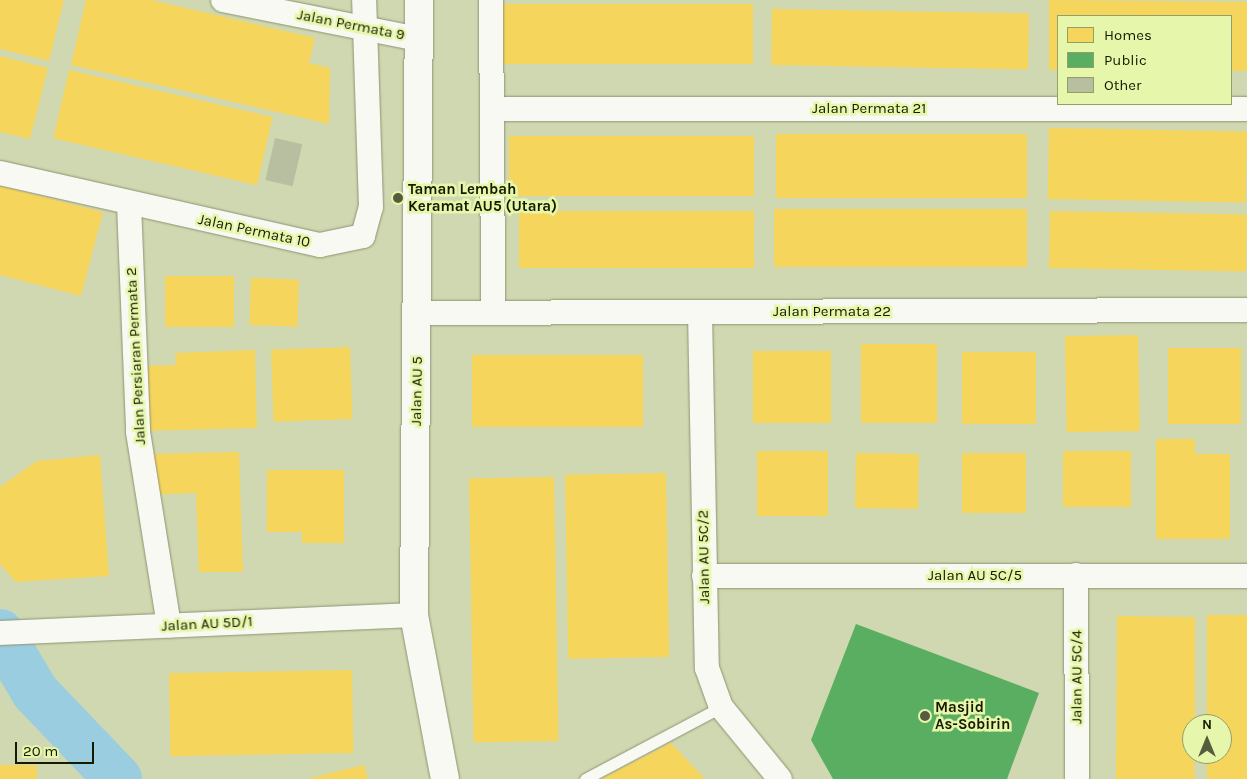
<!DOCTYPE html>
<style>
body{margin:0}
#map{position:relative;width:1247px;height:779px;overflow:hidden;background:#cfd8b0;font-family:Karla,sans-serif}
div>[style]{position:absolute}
.homes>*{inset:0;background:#f6d55c;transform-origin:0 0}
.public>*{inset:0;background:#5aae61}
.river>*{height:48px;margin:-24px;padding:0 24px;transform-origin:24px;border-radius:24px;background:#9acde0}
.building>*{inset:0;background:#b8bfa0;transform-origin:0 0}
.roads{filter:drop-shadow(0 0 1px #8e9474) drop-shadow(0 0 1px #8e9474)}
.lane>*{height:11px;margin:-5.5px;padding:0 5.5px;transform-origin:5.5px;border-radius:5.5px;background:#f8f9f3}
.street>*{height:24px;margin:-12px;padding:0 12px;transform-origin:12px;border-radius:12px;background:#f8f9f3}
.secondary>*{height:28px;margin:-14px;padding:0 14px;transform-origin:14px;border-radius:14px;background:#f8f9f3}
.dots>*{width:14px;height:14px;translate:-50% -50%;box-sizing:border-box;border:2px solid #e6f7ab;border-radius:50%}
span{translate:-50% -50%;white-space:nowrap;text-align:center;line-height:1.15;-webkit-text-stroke:5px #e6f7ab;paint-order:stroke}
.street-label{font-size:15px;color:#151a00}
.poi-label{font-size:15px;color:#151a00;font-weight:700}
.left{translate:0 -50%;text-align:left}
.legend{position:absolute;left:1057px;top:15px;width:175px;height:90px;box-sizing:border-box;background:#e6f7ab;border:1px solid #929f67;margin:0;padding:6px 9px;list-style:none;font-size:15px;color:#151a00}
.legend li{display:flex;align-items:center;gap:10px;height:25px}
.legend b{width:25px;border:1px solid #929f67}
.north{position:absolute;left:1182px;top:714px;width:50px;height:50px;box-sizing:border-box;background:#e6f7ab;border:1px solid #929f67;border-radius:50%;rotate:0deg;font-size:14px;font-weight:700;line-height:20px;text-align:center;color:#151a00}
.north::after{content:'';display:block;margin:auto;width:18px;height:22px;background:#565c3e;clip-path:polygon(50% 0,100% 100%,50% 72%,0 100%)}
.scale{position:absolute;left:15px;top:742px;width:79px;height:22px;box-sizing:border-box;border:2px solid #151a00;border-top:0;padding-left:6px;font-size:15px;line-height:18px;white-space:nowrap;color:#151a00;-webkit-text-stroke:4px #e6f7ab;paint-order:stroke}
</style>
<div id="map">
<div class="homes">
<div style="clip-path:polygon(0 0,64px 0,49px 61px,0 49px)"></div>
<div style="clip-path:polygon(86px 0,151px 0,315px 38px,309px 63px,330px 68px,329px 124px,71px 65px)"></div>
<div style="clip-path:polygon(1049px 0,1247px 2px,1247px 71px,1231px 71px,1231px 16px,1058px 16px,1058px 70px,1049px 70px)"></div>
<div style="left:502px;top:4px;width:251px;height:60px"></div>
<div style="left:772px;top:9px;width:257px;height:56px;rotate:1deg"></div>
<div style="clip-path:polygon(0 56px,48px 68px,30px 139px,0 132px)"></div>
<div style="left:69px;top:70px;width:209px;height:70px;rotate:13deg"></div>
<div style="left:1049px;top:128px;width:198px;height:71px;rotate:1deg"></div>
<div style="left:1027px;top:134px;width:64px;height:251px;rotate:90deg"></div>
<div style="left:509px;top:136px;width:245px;height:60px"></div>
<div style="clip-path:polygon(0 186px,103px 212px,81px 296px,0 275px)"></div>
<div style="left:774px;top:209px;width:253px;height:58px"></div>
<div style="left:519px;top:211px;width:235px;height:57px"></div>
<div style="left:1050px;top:211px;width:197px;height:57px;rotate:1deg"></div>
<div style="left:165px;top:276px;width:69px;height:51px"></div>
<div style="left:251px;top:278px;width:48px;height:47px;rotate:2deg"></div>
<div style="left:1138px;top:335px;width:96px;height:73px;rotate:89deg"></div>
<div style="left:861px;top:344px;width:76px;height:79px"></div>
<div style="left:350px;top:347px;width:72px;height:79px;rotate:88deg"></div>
<div style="left:1168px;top:348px;width:73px;height:76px"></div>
<div style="clip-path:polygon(255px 350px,257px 428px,145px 431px,143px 366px,176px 365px,175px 353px)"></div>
<div style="left:753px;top:351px;width:78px;height:72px"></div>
<div style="left:962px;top:352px;width:74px;height:72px"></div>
<div style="left:472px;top:355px;width:171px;height:72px"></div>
<div style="clip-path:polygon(1156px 439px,1195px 439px,1195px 454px,1230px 454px,1230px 539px,1156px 539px)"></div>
<div style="left:757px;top:451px;width:71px;height:65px"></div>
<div style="left:1063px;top:451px;width:68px;height:56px"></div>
<div style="clip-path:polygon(239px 452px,243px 572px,199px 572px,196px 493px,150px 495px,149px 454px)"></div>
<div style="left:856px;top:453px;width:63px;height:55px;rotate:1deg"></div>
<div style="left:962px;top:453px;width:64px;height:60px"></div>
<div style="clip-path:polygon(100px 455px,109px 576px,16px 582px,0 564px,0 487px,37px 461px)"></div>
<div style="clip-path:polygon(267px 470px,344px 470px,344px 543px,302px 543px,302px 532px,267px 532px)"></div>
<div style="left:666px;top:473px;width:184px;height:101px;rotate:89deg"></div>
<div style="left:554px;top:477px;width:264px;height:85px;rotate:89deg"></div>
<div style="clip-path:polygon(1207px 615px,1247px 615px,1247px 779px,1207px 779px,1207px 754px,1222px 754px,1222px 724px,1207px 724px)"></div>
<div style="clip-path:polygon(1117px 616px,1195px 617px,1195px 724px,1192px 724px,1195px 779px,1116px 779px)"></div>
<div style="left:352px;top:670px;width:83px;height:183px;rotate:89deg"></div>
<div style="clip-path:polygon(671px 743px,705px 779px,601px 779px)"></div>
<div style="left:0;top:765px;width:37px;height:14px"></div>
<div style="clip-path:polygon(364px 765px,368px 779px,310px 779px,310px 778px)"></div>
</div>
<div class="public">
<div style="clip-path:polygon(856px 624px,1039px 693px,1007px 779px,833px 779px,811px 740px)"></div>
</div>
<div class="river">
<div style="left:0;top:633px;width:69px;rotate:59.3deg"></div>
<div style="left:35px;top:692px;width:120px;rotate:46.3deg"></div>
</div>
<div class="building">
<div style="left:275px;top:138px;width:28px;height:43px;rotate:13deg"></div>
</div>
<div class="roads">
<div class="lane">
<div style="left:585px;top:779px;width:154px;rotate:-27.9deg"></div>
</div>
<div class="street">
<div style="left:223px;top:0;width:200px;rotate:11.3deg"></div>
<div style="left:491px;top:0;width:313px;rotate:89.6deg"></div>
<div style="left:492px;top:109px;width:755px"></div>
<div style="left:0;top:173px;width:328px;rotate:12.7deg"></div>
<div style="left:320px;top:245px;width:44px;rotate:-11.8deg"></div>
<div style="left:363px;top:236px;width:30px;rotate:-75deg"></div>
<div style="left:371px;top:207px;width:207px;rotate:-91.9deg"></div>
<div style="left:129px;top:204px;width:228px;rotate:87.7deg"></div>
<div style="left:138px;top:432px;width:196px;rotate:80.9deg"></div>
<div style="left:700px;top:312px;width:356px;rotate:88.9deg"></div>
<div style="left:707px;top:668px;width:41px;rotate:70.3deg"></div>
<div style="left:721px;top:707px;width:93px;rotate:50.7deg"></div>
<div style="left:418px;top:313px;width:829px;rotate:-0.21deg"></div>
<div style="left:1076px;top:575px;width:204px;rotate:89.7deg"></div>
<div style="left:704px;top:576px;width:543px"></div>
<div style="left:0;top:633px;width:414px;rotate:-2.5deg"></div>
</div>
<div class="secondary">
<div style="left:419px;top:0;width:615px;rotate:90.47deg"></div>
<div style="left:414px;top:615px;width:167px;rotate:79.3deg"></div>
</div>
</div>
<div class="dots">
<div style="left:398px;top:198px;background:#565c3e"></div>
<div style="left:925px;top:716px;background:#565c3e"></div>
</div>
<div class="street-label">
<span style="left:351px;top:25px;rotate:11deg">Jalan Permata 9</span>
<span style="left:869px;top:109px">Jalan Permata 21</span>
<span style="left:254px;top:231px;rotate:12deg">Jalan Permata 10</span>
<span style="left:832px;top:312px">Jalan Permata 22</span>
<span style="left:136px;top:356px;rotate:-93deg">Jalan Persiaran Permata 2</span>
<span style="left:417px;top:391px;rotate:-89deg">Jalan AU 5</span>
<span style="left:704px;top:557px;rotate:-91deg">Jalan AU 5C/2</span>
<span style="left:975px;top:576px">Jalan AU 5C/5</span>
<span style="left:207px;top:624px;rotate:-3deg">Jalan AU 5D/1</span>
<span style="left:1077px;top:677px;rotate:-90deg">Jalan AU 5C/4</span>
</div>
<div class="poi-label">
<span class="left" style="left:408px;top:198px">Taman Lembah<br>Keramat AU5 (Utara)</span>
<span class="left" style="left:935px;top:716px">Masjid<br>As-Sobirin</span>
</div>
<ul class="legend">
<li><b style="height:14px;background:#f6d55c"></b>Homes</li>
<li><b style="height:14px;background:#5aae61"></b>Public</li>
<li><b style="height:14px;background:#b8bfa0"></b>Other</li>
</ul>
<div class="north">N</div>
<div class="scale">20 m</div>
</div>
